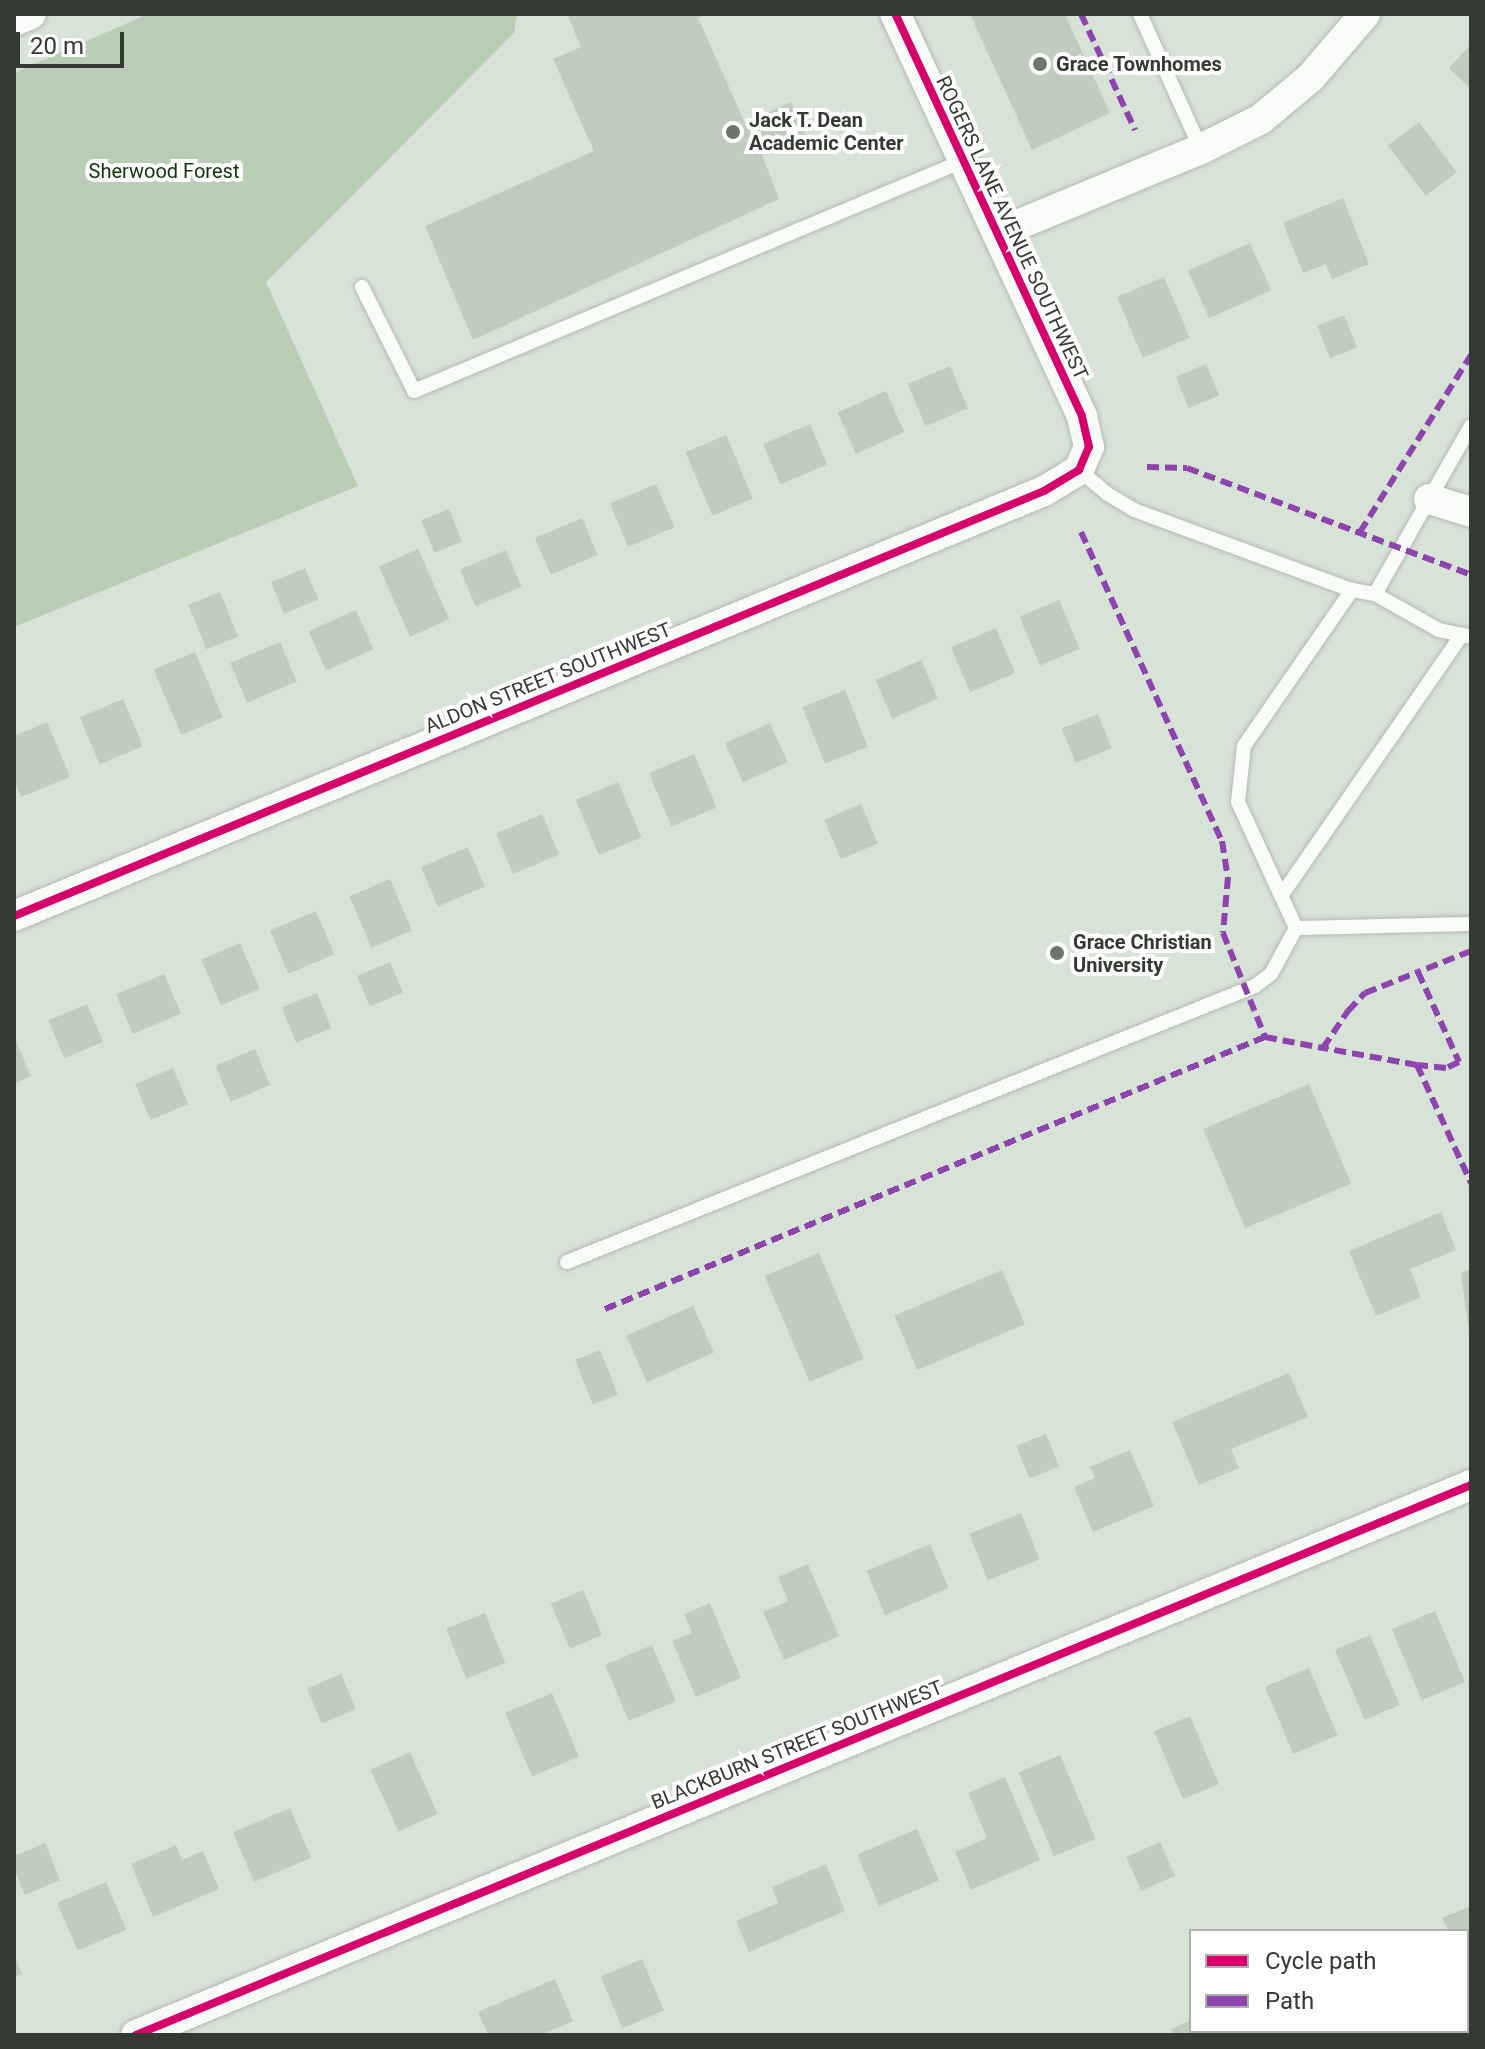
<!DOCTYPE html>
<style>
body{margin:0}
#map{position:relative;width:1485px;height:2049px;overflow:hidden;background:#d8e3d7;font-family:Roboto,sans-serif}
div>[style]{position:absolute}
.green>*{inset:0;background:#b9cdb7}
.building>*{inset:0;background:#c0cdbe;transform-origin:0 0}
.roads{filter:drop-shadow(0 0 2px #b2bab1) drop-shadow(0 0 2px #b2bab1)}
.service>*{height:14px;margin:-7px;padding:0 7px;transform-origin:7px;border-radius:7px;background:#f9fbf9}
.minor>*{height:30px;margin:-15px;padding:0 15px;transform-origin:15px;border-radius:15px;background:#f9fbf9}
.quiet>*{height:6px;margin-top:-3px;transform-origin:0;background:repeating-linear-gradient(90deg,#8e44ad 0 12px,transparent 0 18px)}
.cycleway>*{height:8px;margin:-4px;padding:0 4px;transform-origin:4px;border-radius:4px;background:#d6006c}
.dots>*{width:22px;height:22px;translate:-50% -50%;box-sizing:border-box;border:4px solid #fff;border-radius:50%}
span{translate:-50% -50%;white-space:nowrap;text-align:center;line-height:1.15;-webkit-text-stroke:8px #fff;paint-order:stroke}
.poi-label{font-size:20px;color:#333a32;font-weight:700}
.left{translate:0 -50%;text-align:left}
.park-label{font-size:20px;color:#0b3707}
.street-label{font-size:20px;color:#333a32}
.frame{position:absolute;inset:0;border:16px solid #333a32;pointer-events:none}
.legend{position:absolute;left:1189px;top:1929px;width:280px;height:104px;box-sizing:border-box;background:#fff;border:2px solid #adb0ad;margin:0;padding:10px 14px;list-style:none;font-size:24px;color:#333a32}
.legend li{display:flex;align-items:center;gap:16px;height:40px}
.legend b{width:40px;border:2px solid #adb0ad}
.scale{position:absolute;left:16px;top:32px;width:108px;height:36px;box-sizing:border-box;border:4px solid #333a32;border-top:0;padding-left:10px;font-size:24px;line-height:28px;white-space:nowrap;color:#333a32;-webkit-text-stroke:6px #fff;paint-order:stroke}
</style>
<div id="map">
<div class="green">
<div style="clip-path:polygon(148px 14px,517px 14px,514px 33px,266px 282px,358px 486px,14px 627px,14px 73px)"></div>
<div style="clip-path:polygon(1471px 1269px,1471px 1348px,1461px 1273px)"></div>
</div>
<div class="building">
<div style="clip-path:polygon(567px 14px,707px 14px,698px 18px,745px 123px,791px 102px,806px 136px,762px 155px,779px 199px,473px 340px,425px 226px,594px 151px,553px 59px,581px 47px)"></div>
<div style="clip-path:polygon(970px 14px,1065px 14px,1110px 113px,1032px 150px)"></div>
<div style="clip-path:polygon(1471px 44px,1471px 89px,1449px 68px)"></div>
<div style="left:1419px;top:122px;width:63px;height:39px;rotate:53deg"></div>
<div style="clip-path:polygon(1343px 198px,1369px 264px,1332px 279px,1326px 264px,1303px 273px,1283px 223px)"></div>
<div style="left:1250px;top:243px;width:52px;height:68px;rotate:66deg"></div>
<div style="left:1164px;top:277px;width:66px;height:51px;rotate:67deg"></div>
<div style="left:1344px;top:315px;width:35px;height:29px;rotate:68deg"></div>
<div style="left:1206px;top:364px;width:34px;height:33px;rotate:67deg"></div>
<div style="left:950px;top:366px;width:46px;height:46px;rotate:67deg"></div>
<div style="left:886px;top:391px;width:45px;height:53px;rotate:66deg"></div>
<div style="left:810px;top:424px;width:44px;height:51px;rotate:67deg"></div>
<div style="left:726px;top:435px;width:69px;height:44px;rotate:67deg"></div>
<div style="left:656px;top:484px;width:47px;height:50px;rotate:67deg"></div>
<div style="left:449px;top:509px;width:35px;height:30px;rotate:68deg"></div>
<div style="left:582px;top:518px;width:40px;height:51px;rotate:67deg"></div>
<div style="left:418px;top:549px;width:77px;height:43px;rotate:66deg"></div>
<div style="left:506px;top:550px;width:40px;height:50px;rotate:67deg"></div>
<div style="left:305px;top:568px;width:34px;height:37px;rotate:67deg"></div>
<div style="left:220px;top:592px;width:48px;height:34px;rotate:68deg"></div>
<div style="left:1059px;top:600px;width:53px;height:43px;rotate:67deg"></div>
<div style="left:356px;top:610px;width:43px;height:52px;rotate:66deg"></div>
<div style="left:996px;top:628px;width:49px;height:49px;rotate:67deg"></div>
<div style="left:280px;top:642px;width:43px;height:54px;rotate:67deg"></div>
<div style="left:195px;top:652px;width:71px;height:45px;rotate:67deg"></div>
<div style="left:921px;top:660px;width:42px;height:50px;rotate:66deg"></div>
<div style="left:845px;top:690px;width:61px;height:46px;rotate:68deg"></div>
<div style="left:123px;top:699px;width:51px;height:47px;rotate:67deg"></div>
<div style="left:1098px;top:714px;width:37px;height:39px;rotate:68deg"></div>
<div style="clip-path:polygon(47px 722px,70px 777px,21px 797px,14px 780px,14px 736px)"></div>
<div style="left:770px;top:723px;width:43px;height:49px;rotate:66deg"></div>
<div style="left:694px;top:754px;width:58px;height:49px;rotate:67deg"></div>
<div style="left:618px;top:782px;width:60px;height:46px;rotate:67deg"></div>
<div style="left:861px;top:804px;width:43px;height:40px;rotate:67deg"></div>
<div style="left:542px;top:814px;width:44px;height:50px;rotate:67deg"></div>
<div style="left:468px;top:847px;width:43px;height:51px;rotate:67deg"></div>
<div style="left:390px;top:879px;width:56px;height:44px;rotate:67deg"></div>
<div style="left:316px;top:911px;width:47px;height:50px;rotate:67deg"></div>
<div style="left:240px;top:943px;width:50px;height:42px;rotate:67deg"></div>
<div style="left:390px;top:962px;width:33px;height:36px;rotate:67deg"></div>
<div style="left:164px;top:974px;width:43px;height:52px;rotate:67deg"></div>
<div style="left:317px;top:993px;width:38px;height:38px;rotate:68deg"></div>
<div style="left:87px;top:1004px;width:41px;height:42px;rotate:67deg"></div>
<div style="clip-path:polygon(14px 1037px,31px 1076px,14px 1084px)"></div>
<div style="left:255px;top:1049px;width:39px;height:43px;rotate:67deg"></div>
<div style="left:173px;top:1068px;width:39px;height:41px;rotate:67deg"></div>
<div style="left:1309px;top:1084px;width:108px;height:115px;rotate:67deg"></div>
<div style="clip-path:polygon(1441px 1212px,1456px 1250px,1410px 1269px,1421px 1297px,1376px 1316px,1349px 1251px)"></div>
<div style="left:819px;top:1253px;width:115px;height:59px;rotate:67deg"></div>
<div style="left:1002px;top:1270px;width:59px;height:117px;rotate:67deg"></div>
<div style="left:693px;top:1306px;width:51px;height:73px;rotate:66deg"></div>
<div style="left:600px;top:1350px;width:48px;height:27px;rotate:68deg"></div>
<div style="clip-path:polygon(1289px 1373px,1308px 1417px,1231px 1449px,1239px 1468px,1199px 1485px,1172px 1422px)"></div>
<div style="left:1046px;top:1434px;width:35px;height:32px;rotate:68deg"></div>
<div style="clip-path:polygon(1130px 1450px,1154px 1506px,1093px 1532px,1074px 1487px,1095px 1478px,1090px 1467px)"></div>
<div style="left:1021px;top:1513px;width:50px;height:56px;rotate:68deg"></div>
<div style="left:930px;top:1544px;width:48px;height:69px;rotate:67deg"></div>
<div style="clip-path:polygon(808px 1564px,839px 1636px,784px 1660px,763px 1612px,788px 1601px,778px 1577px)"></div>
<div style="left:583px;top:1590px;width:49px;height:35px;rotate:67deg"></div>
<div style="clip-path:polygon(710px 1603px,741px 1678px,696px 1697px,672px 1641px,692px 1633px,684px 1614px)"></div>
<div style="left:1435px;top:1611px;width:77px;height:47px;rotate:67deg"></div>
<div style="left:485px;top:1613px;width:54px;height:42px;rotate:68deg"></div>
<div style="left:1370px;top:1635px;width:76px;height:38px;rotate:67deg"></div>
<div style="left:652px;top:1645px;width:61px;height:51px;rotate:67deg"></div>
<div style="left:1309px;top:1668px;width:73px;height:48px;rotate:67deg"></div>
<div style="left:341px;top:1674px;width:38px;height:37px;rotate:67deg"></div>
<div style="left:552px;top:1693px;width:69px;height:51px;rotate:67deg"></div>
<div style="left:1190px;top:1716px;width:74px;height:39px;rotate:67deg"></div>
<div style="left:410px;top:1752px;width:68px;height:43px;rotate:66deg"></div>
<div style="left:1060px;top:1755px;width:91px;height:45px;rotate:67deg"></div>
<div style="clip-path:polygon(1005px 1777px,1040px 1860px,971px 1890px,955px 1852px,987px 1838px,968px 1793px)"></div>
<div style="left:290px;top:1808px;width:54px;height:62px;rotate:67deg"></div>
<div style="left:917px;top:1829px;width:56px;height:65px;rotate:67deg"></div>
<div style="left:1160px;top:1842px;width:37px;height:37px;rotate:66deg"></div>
<div style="clip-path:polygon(45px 1843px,60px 1880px,25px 1895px,14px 1869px,14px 1856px)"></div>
<div style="clip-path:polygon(176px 1845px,182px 1860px,203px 1851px,219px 1889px,153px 1917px,131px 1864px)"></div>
<div style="clip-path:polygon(826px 1864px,845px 1911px,749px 1952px,736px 1921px,778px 1903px,772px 1887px)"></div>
<div style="left:106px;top:1882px;width:52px;height:53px;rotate:67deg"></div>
<div style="clip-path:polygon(1471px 1906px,1471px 1956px,1467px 1958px,1467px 1931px,1448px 1931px,1442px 1918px)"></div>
<div style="clip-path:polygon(14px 1955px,22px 1974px,14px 1977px)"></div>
<div style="left:642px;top:1959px;width:56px;height:45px;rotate:67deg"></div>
<div style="clip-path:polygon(555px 1979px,573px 2021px,541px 2035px,488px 2035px,478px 2012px)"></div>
<div style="clip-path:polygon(1191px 2020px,1191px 2031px,1241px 2031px,1243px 2035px,1173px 2035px,1171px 2029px)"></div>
</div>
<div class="roads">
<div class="service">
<div style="left:1140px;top:14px;width:148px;rotate:65.7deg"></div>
<div style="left:362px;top:287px;width:116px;rotate:63.4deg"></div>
<div style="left:414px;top:391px;width:595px;rotate:-22.73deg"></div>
<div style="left:1079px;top:470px;width:35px;rotate:40deg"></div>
<div style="left:1106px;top:493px;width:33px;rotate:31deg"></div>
<div style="left:1134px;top:510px;width:232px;rotate:20.2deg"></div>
<div style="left:1352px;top:590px;width:23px;rotate:10deg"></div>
<div style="left:1375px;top:594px;width:73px;rotate:29.4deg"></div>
<div style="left:1439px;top:630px;width:33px;rotate:12deg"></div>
<div style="left:1375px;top:594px;width:193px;rotate:-60.3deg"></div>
<div style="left:1281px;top:896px;width:318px;rotate:-55.3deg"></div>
<div style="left:1296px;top:928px;width:139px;rotate:-114.7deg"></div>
<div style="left:1238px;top:802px;width:56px;rotate:-83.9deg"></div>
<div style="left:1244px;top:746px;width:190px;rotate:-55.3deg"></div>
<div style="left:567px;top:1262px;width:741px;rotate:-21.86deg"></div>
<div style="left:1255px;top:986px;width:20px;rotate:-37deg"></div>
<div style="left:1271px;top:974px;width:52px;rotate:-61.5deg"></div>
<div style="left:1296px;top:928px;width:175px;rotate:-1.3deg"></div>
</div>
<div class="minor">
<div style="left:14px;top:21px;width:18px;rotate:-22deg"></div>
<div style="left:998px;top:233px;width:220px;rotate:-22.5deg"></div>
<div style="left:1201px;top:149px;width:67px;rotate:-26.6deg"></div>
<div style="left:1261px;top:119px;width:65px;rotate:-40deg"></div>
<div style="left:1311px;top:77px;width:83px;rotate:-49.4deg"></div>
<div style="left:1429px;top:499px;width:44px;rotate:17.2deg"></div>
<div style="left:14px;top:916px;width:1114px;rotate:-22.42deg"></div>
<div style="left:1044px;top:491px;width:41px;rotate:-31deg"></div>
<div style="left:1079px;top:470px;width:25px;rotate:-67deg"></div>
<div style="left:1089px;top:447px;width:32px;rotate:-103deg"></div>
<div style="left:1082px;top:416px;width:443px;rotate:-114.9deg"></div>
<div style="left:136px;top:2035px;width:1444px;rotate:-22.39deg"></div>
</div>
</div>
<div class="quiet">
<div style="left:1081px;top:14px;width:128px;rotate:65deg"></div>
<div style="left:1147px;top:467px;width:40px;rotate:1.4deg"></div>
<div style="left:1187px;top:468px;width:303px;rotate:20.6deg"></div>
<div style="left:1081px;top:532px;width:340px;rotate:65.5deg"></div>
<div style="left:1222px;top:841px;width:36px;rotate:81deg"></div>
<div style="left:1228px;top:877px;width:56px;rotate:95.1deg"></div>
<div style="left:1223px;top:933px;width:112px;rotate:68deg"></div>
<div style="left:1360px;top:532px;width:209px;rotate:-57.9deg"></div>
<div style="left:1471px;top:951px;width:57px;rotate:158.4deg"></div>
<div style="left:1418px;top:972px;width:99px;rotate:65.5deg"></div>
<div style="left:1459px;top:1062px;width:14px;rotate:155deg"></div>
<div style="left:1446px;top:1068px;width:29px;rotate:-174deg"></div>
<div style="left:1417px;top:1065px;width:130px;rotate:65.4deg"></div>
<div style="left:1417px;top:1065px;width:96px;rotate:-169.7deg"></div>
<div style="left:1323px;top:1048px;width:45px;rotate:-56deg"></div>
<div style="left:1348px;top:1011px;width:25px;rotate:-47deg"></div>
<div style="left:1365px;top:993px;width:57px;rotate:-21.6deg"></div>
<div style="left:605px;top:1309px;width:714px;rotate:-22.4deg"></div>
<div style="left:1265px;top:1037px;width:59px;rotate:10.7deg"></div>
</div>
<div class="cycleway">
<div style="left:14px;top:916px;width:1114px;rotate:-22.42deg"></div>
<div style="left:1044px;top:491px;width:41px;rotate:-31deg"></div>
<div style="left:1079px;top:470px;width:25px;rotate:-67deg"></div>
<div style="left:1089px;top:447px;width:32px;rotate:-103deg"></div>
<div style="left:1082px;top:416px;width:443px;rotate:-114.9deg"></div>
<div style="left:136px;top:2035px;width:1444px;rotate:-22.39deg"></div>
</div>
<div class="dots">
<div style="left:1040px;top:64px;background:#6d756c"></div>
<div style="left:733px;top:132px;background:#6d756c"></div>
<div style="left:1057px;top:953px;background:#6d756c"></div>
</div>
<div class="poi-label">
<span class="left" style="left:1056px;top:64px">Grace Townhomes</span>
<span class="left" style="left:749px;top:132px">Jack T. Dean<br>Academic Center</span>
<span class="left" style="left:1073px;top:954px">Grace Christian<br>University</span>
</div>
<div class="park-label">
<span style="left:164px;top:171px">Sherwood Forest</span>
</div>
<div class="street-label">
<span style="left:1012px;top:228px;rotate:65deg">ROGERS LANE AVENUE SOUTHWEST</span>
<span style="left:548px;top:678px;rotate:-22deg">ALDON STREET SOUTHWEST</span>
<span style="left:797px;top:1745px;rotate:-22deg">BLACKBURN STREET SOUTHWEST</span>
</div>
<div class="frame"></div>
<ul class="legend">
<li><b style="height:10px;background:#d6006c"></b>Cycle path</li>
<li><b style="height:10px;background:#8e44ad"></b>Path</li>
</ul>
<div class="scale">20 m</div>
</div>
